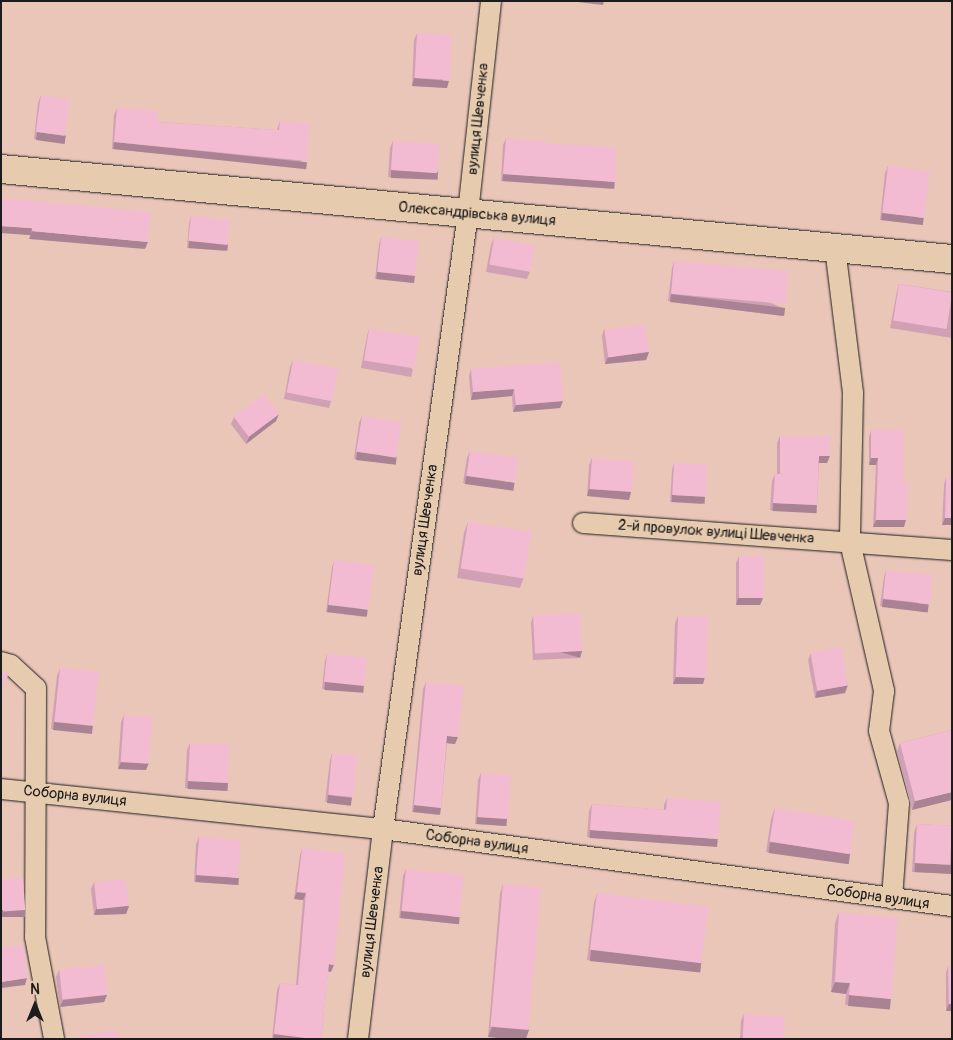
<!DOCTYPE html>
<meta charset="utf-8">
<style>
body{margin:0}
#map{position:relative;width:953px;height:1040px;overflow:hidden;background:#eac6b9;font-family:Pangolin,sans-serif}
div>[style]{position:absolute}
.roads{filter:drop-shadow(0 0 1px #1c1c1c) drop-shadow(0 0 1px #1c1c1c)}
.street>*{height:20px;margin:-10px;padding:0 10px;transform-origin:10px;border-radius:10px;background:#e7cbae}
.secondary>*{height:28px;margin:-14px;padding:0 14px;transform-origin:14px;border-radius:14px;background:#e7cbae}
.wall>*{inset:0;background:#d0a1b5}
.shaded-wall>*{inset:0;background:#a98393;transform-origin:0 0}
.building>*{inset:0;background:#f2bbd2;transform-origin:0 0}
span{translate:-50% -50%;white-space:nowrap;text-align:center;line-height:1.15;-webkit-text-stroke:4.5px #e7cbae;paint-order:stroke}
.street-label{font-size:15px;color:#1c1c1c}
.frame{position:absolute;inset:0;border:2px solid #1c1c1c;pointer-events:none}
.north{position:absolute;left:10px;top:980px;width:50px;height:50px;-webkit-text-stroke:4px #e7cbae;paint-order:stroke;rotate:0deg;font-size:14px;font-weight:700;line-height:20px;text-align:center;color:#1c1c1c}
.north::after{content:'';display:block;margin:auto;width:18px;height:22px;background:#1c1c1c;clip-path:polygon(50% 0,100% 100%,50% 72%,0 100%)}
</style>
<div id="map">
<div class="roads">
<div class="street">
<div style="left:835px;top:248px;width:146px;rotate:82.9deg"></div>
<div style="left:853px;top:393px;width:149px;rotate:91.2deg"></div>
<div style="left:850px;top:542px;width:153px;rotate:77.1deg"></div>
<div style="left:884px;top:691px;width:40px;rotate:97.1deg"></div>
<div style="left:879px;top:731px;width:75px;rotate:74.5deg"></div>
<div style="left:899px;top:803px;width:96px;rotate:94.2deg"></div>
<div style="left:583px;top:523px;width:370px;rotate:4.2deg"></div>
<div style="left:1px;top:662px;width:10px;rotate:17deg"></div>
<div style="left:11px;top:665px;width:34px;rotate:43deg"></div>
<div style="left:36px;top:688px;width:249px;rotate:90.2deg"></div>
<div style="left:35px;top:937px;width:104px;rotate:79.4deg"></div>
<div style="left:1px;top:789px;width:384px;rotate:6deg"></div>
<div style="left:383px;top:829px;width:574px;rotate:7.71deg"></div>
<div style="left:358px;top:1039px;width:211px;rotate:-83.2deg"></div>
<div style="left:383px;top:829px;width:622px;rotate:-82.14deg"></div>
<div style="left:468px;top:213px;width:213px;rotate:-83.8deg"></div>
</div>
<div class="secondary">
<div style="left:1px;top:169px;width:955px;rotate:5.41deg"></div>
</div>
</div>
<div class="wall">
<div style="clip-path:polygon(417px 33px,447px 88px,412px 86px,414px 40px)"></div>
<div style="clip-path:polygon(41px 95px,66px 136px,63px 143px,34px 139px,38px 103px)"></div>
<div style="clip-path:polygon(117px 108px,157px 122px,277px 130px,280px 121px,305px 168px,112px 149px,114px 115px)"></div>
<div style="clip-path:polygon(506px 138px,546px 144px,612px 189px,501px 181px,503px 145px)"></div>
<div style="clip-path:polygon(393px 141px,435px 179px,388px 177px,390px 148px)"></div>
<div style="clip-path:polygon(888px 166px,922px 225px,880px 220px,885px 173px)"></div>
<div style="clip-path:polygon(191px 216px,226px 251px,187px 248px,189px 224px)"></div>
<div style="clip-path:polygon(381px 237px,415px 276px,413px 283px,375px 279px,379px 244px)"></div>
<div style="clip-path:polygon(494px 238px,530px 272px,527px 279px,486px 272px,491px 245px)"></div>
<div style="clip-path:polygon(674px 261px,785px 309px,782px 316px,668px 301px,672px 268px)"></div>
<div style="clip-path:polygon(899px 284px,952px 292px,952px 338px,890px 328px,897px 291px)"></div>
<div style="clip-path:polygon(369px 329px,413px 370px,411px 377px,361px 368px,367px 336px)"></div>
<div style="clip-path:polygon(604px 329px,649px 352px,646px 360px,605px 364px,602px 336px)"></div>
<div style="clip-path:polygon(293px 360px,331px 401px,329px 408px,284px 399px,290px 367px)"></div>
<div style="clip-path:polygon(471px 369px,563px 401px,560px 408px,513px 412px,512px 396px,471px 400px,469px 376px)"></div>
<div style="clip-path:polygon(362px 416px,395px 464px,354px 459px,359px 423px)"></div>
<div style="clip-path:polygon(234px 417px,276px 421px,246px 444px,231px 424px)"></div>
<div style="clip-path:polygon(871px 430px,904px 527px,873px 527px,876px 465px,869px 465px,869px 437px)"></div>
<div style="clip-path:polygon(780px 436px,827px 463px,819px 463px,817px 505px,814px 512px,770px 510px,772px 481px,775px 474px,777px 474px,777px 443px)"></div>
<div style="clip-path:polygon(470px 451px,512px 490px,463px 483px,467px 458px)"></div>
<div style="clip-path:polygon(592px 458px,631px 492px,629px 500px,587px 496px,589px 465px)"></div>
<div style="clip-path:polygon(674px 463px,705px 497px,702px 504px,670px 502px,672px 470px)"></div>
<div style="clip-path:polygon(946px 477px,952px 525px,942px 525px,944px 485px)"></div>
<div style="clip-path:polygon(468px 522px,524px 577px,520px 588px,457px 578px,464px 533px)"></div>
<div style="clip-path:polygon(739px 556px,763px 598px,760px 605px,736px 605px,736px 563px)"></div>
<div style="clip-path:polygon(334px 560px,365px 617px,326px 612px,332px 567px)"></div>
<div style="clip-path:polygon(886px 570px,927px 612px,880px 606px,884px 577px)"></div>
<div style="clip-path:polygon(533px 616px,582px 651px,580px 658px,533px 660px,531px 623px)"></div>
<div style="clip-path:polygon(678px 616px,703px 684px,673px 684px,675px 623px)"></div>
<div style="clip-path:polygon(811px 653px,845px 693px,815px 698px,808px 660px)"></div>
<div style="clip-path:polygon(327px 654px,362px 692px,322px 689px,325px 661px)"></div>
<div style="clip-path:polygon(60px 668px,93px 726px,91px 733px,51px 729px,57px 676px)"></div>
<div style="clip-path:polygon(426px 682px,455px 744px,447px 743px,441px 808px,439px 815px,412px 812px,423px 689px)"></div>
<div style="clip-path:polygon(124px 715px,146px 770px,118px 769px,121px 722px)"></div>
<div style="clip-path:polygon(952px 730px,912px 810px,897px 752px,900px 743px)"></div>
<div style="clip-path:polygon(190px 743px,228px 783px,226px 790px,185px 788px,187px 750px)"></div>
<div style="clip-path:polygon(332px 753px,352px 798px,350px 805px,325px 802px,330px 760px)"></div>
<div style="clip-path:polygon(481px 773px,507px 819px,505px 826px,475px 824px,478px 780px)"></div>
<div style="clip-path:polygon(667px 798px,715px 846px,587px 837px,589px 811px,592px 804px,664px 810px,664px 805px)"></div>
<div style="clip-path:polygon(775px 808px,850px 853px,847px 863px,766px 852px,771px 819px)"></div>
<div style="clip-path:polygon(917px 824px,952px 826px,952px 874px,912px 872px,914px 833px)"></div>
<div style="clip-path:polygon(199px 837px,237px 885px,194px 882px,196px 844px)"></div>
<div style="clip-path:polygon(302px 848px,331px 972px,328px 971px,321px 1039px,272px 1039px,277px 990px,280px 983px,296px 985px,303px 900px,294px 899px,300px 855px)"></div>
<div style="clip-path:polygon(406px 869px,457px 924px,399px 918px,403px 876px)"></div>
<div style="clip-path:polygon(94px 882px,129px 906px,126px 914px,94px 915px,91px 889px)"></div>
<div style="clip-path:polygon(503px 884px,529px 1030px,488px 1037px,500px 894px)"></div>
<div style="clip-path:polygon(597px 893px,701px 962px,698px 972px,587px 960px,594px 903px)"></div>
<div style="clip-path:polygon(839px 912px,887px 1009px,845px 1005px,846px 994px,831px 992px,835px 923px)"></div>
<div style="clip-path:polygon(948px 966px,952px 1011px,946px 1011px,946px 973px)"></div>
<div style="clip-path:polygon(59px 970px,107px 995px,104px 1002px,60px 1007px,56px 977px)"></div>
<div style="clip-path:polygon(744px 1014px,784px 1039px,740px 1039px,741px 1021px)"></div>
</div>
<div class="shaded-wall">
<div style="clip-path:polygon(568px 1px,604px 1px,603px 5px)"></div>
<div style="clip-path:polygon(414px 78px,449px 81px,447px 88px,412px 86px)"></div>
<div style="left:37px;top:132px;width:29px;height:8px;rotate:8deg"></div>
<div style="left:114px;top:142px;width:194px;height:7px;rotate:6deg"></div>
<div style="left:391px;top:170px;width:47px;height:8px;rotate:2deg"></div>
<div style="left:503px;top:174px;width:112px;height:7px;rotate:4deg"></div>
<div style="left:882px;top:213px;width:42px;height:7px;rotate:7deg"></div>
<div style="left:1px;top:226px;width:31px;height:7px;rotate:4deg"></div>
<div style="clip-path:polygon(32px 231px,148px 242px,145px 249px,29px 239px)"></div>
<div style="left:189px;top:241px;width:39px;height:7px;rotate:4deg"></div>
<div style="left:377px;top:272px;width:38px;height:7px;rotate:6deg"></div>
<div style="left:671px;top:294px;width:115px;height:8px;rotate:7deg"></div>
<div style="clip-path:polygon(649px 352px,646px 360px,605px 364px,608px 357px)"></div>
<div style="clip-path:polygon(514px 389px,512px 396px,471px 400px,473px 392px)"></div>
<div style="clip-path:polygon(563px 401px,560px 408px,513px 412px,516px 405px)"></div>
<div style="clip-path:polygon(279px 414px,276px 421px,246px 444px,249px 437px)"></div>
<div style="left:357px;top:452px;width:40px;height:8px;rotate:7deg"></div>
<div style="clip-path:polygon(819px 456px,830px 456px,827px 463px,817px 463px)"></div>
<div style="clip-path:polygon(871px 458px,878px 458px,876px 465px,869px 465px)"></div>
<div style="left:466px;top:476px;width:49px;height:8px;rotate:8deg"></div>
<div style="clip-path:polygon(589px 489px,631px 492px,629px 500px,587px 496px)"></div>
<div style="left:672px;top:495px;width:33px;height:7px;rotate:3deg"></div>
<div style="left:773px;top:503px;width:44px;height:8px;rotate:3deg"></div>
<div style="clip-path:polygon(945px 518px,952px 518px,952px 525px,942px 525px)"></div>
<div style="clip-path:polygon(876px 520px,906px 520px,904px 527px,873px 527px)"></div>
<div style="clip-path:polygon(738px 598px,763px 598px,760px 605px,736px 605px)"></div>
<div style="left:883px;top:599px;width:46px;height:8px;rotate:7deg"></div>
<div style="left:328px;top:605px;width:40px;height:7px;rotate:7deg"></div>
<div style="left:582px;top:651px;width:7px;height:47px;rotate:106deg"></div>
<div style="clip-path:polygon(676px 677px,705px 677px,703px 684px,673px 684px)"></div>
<div style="left:325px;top:682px;width:39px;height:8px;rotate:4deg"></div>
<div style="clip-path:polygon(848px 685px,845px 693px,815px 698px,817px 691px)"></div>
<div style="left:54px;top:722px;width:39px;height:8px;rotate:6deg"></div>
<div style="clip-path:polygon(447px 736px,458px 737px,455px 744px,445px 743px)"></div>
<div style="clip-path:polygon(121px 762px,149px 763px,146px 770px,118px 769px)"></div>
<div style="left:188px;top:781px;width:40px;height:8px;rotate:3deg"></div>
<div style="clip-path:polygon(952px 792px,952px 800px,912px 810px,915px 801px)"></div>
<div style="left:328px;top:795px;width:24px;height:8px;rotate:7deg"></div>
<div style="left:414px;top:805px;width:27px;height:7px;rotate:6deg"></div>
<div style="left:477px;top:817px;width:30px;height:7px;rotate:4deg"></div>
<div style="left:590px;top:830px;width:128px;height:8px;rotate:4deg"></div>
<div style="left:770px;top:842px;width:81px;height:11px;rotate:8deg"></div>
<div style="left:915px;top:863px;width:37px;height:9px;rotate:3deg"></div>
<div style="left:196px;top:875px;width:43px;height:7px;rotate:4deg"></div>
<div style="clip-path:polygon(297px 892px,306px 893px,303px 900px,294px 899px)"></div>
<div style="clip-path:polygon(129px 906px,126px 914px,94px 915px,97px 907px)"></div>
<div style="left:1px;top:910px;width:24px;height:7px"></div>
<div style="left:401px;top:911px;width:59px;height:7px;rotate:6deg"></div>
<div style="left:591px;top:950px;width:111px;height:11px;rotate:6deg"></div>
<div style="clip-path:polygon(329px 964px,334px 965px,331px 972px,326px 971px)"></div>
<div style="clip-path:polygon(27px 978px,25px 985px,1px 988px,1px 982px)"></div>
<div style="clip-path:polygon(835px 982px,850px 983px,846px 994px,831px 992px)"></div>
<div style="clip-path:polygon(107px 995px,104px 1002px,60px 1007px,63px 1000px)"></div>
<div style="left:849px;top:995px;width:42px;height:11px;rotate:5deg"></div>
<div style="clip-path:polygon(949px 1004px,952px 1004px,952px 1011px,946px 1011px)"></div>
<div style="clip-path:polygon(492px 1027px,529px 1030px,526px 1039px,507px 1039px,488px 1037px)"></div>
<div style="clip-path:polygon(274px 1034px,314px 1039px,273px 1039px)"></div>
</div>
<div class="building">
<div style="left:417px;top:33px;width:35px;height:45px;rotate:3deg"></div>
<div style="left:41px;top:95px;width:29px;height:37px;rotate:8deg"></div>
<div style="clip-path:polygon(117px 108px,158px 111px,157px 122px,279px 130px,280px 121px,310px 123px,307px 161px,114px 142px)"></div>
<div style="clip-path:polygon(506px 138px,546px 141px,546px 144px,616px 147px,615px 182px,503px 174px)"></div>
<div style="left:393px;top:141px;width:46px;height:29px;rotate:4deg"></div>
<div style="left:888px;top:166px;width:42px;height:47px;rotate:7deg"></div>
<div style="clip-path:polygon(1px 198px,151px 212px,148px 242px,32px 231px,32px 228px,1px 226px)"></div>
<div style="left:191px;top:216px;width:39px;height:25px;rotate:6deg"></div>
<div style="left:381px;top:237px;width:38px;height:35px;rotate:6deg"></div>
<div style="left:494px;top:238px;width:42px;height:27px;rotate:10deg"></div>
<div style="left:674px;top:261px;width:115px;height:33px;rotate:5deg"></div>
<div style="left:899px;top:284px;width:54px;height:37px;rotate:9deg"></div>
<div style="left:645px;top:324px;width:28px;height:41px;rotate:82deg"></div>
<div style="left:369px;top:329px;width:51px;height:32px;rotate:9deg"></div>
<div style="left:293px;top:360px;width:46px;height:33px;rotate:11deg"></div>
<div style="clip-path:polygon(560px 362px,563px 401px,516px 405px,514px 389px,473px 392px,471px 369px)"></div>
<div style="left:264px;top:394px;width:25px;height:38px;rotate:53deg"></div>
<div style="left:362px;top:416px;width:40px;height:36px;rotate:9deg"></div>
<div style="clip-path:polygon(871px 430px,903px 430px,903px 482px,908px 482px,906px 520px,876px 520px,878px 458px,871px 458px)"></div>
<div style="clip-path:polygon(780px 436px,830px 436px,830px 456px,819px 456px,817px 505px,773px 503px,775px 474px,780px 474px)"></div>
<div style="left:470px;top:451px;width:49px;height:25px;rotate:8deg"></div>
<div style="left:592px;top:458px;width:42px;height:31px;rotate:4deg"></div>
<div style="left:674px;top:463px;width:33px;height:32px;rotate:3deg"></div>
<div style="clip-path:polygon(946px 477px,952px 478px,952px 518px,945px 518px)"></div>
<div style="left:468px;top:522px;width:64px;height:47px;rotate:9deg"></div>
<div style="left:739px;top:556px;width:25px;height:42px"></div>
<div style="left:334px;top:560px;width:40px;height:45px;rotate:7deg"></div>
<div style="left:886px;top:570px;width:47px;height:29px;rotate:6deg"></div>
<div style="left:580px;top:613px;width:38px;height:47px;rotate:87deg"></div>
<div style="left:678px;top:616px;width:30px;height:61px;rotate:2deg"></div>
<div style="left:841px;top:647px;width:39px;height:31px;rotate:80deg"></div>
<div style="left:327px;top:654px;width:40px;height:28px;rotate:6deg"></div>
<div style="left:60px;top:668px;width:39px;height:54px;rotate:6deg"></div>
<div style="clip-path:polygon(1px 670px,9px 673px,1px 692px)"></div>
<div style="clip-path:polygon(426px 682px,464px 686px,458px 737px,447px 736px,441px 808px,414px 805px)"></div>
<div style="left:124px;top:715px;width:28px;height:47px;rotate:4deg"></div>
<div style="clip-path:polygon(952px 730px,952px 792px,915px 801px,900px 743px)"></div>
<div style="left:190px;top:743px;width:40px;height:38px;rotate:3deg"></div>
<div style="left:332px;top:753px;width:25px;height:42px;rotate:5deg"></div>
<div style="left:481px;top:773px;width:30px;height:44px;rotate:4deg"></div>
<div style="clip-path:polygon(667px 798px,721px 802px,718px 839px,590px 830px,592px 804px,666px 810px)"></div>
<div style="left:775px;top:808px;width:81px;height:34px;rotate:9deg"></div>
<div style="left:917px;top:824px;width:35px;height:39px;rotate:3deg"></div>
<div style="left:199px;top:837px;width:42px;height:38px;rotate:4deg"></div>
<div style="clip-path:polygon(302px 848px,345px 854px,334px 965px,329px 964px,321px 1039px,314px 1039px,274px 1034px,280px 983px,298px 985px,306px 893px,297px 892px)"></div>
<div style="left:406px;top:869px;width:58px;height:42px;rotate:6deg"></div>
<div style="left:23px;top:878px;width:32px;height:22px;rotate:86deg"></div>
<div style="left:126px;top:879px;width:27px;height:32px;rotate:84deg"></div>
<div style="left:503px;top:884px;width:38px;height:143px;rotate:5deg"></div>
<div style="left:597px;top:893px;width:112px;height:57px;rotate:7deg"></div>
<div style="clip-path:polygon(839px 912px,898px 918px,891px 999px,849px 995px,850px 983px,835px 982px)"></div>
<div style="clip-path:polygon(23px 945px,27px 978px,1px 982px,1px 948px)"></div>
<div style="left:104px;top:965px;width:30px;height:45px;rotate:84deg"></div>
<div style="clip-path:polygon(948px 966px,952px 966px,952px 1004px,949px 1004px)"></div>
<div style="left:744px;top:1014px;width:41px;height:25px;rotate:3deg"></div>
<div style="clip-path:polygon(117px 1030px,119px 1039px,77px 1039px,77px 1037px)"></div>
</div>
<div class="street-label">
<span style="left:478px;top:119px;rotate:-84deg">вулиця Шевченка</span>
<span style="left:477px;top:214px;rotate:5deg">Олександрівська вулиця</span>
<span style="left:425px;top:520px;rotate:-82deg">вулиця Шевченка</span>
<span style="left:716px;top:532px;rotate:4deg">2-й провулок вулиці Шевченка</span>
<span style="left:75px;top:796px;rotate:6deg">Соборна вулиця</span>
<span style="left:477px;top:842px;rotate:8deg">Соборна вулиця</span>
<span style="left:878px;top:897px;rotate:8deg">Соборна вулиця</span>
<span style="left:372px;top:922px;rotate:-83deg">вулиця Шевченка</span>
</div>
<div class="frame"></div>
<div class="north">N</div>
</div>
